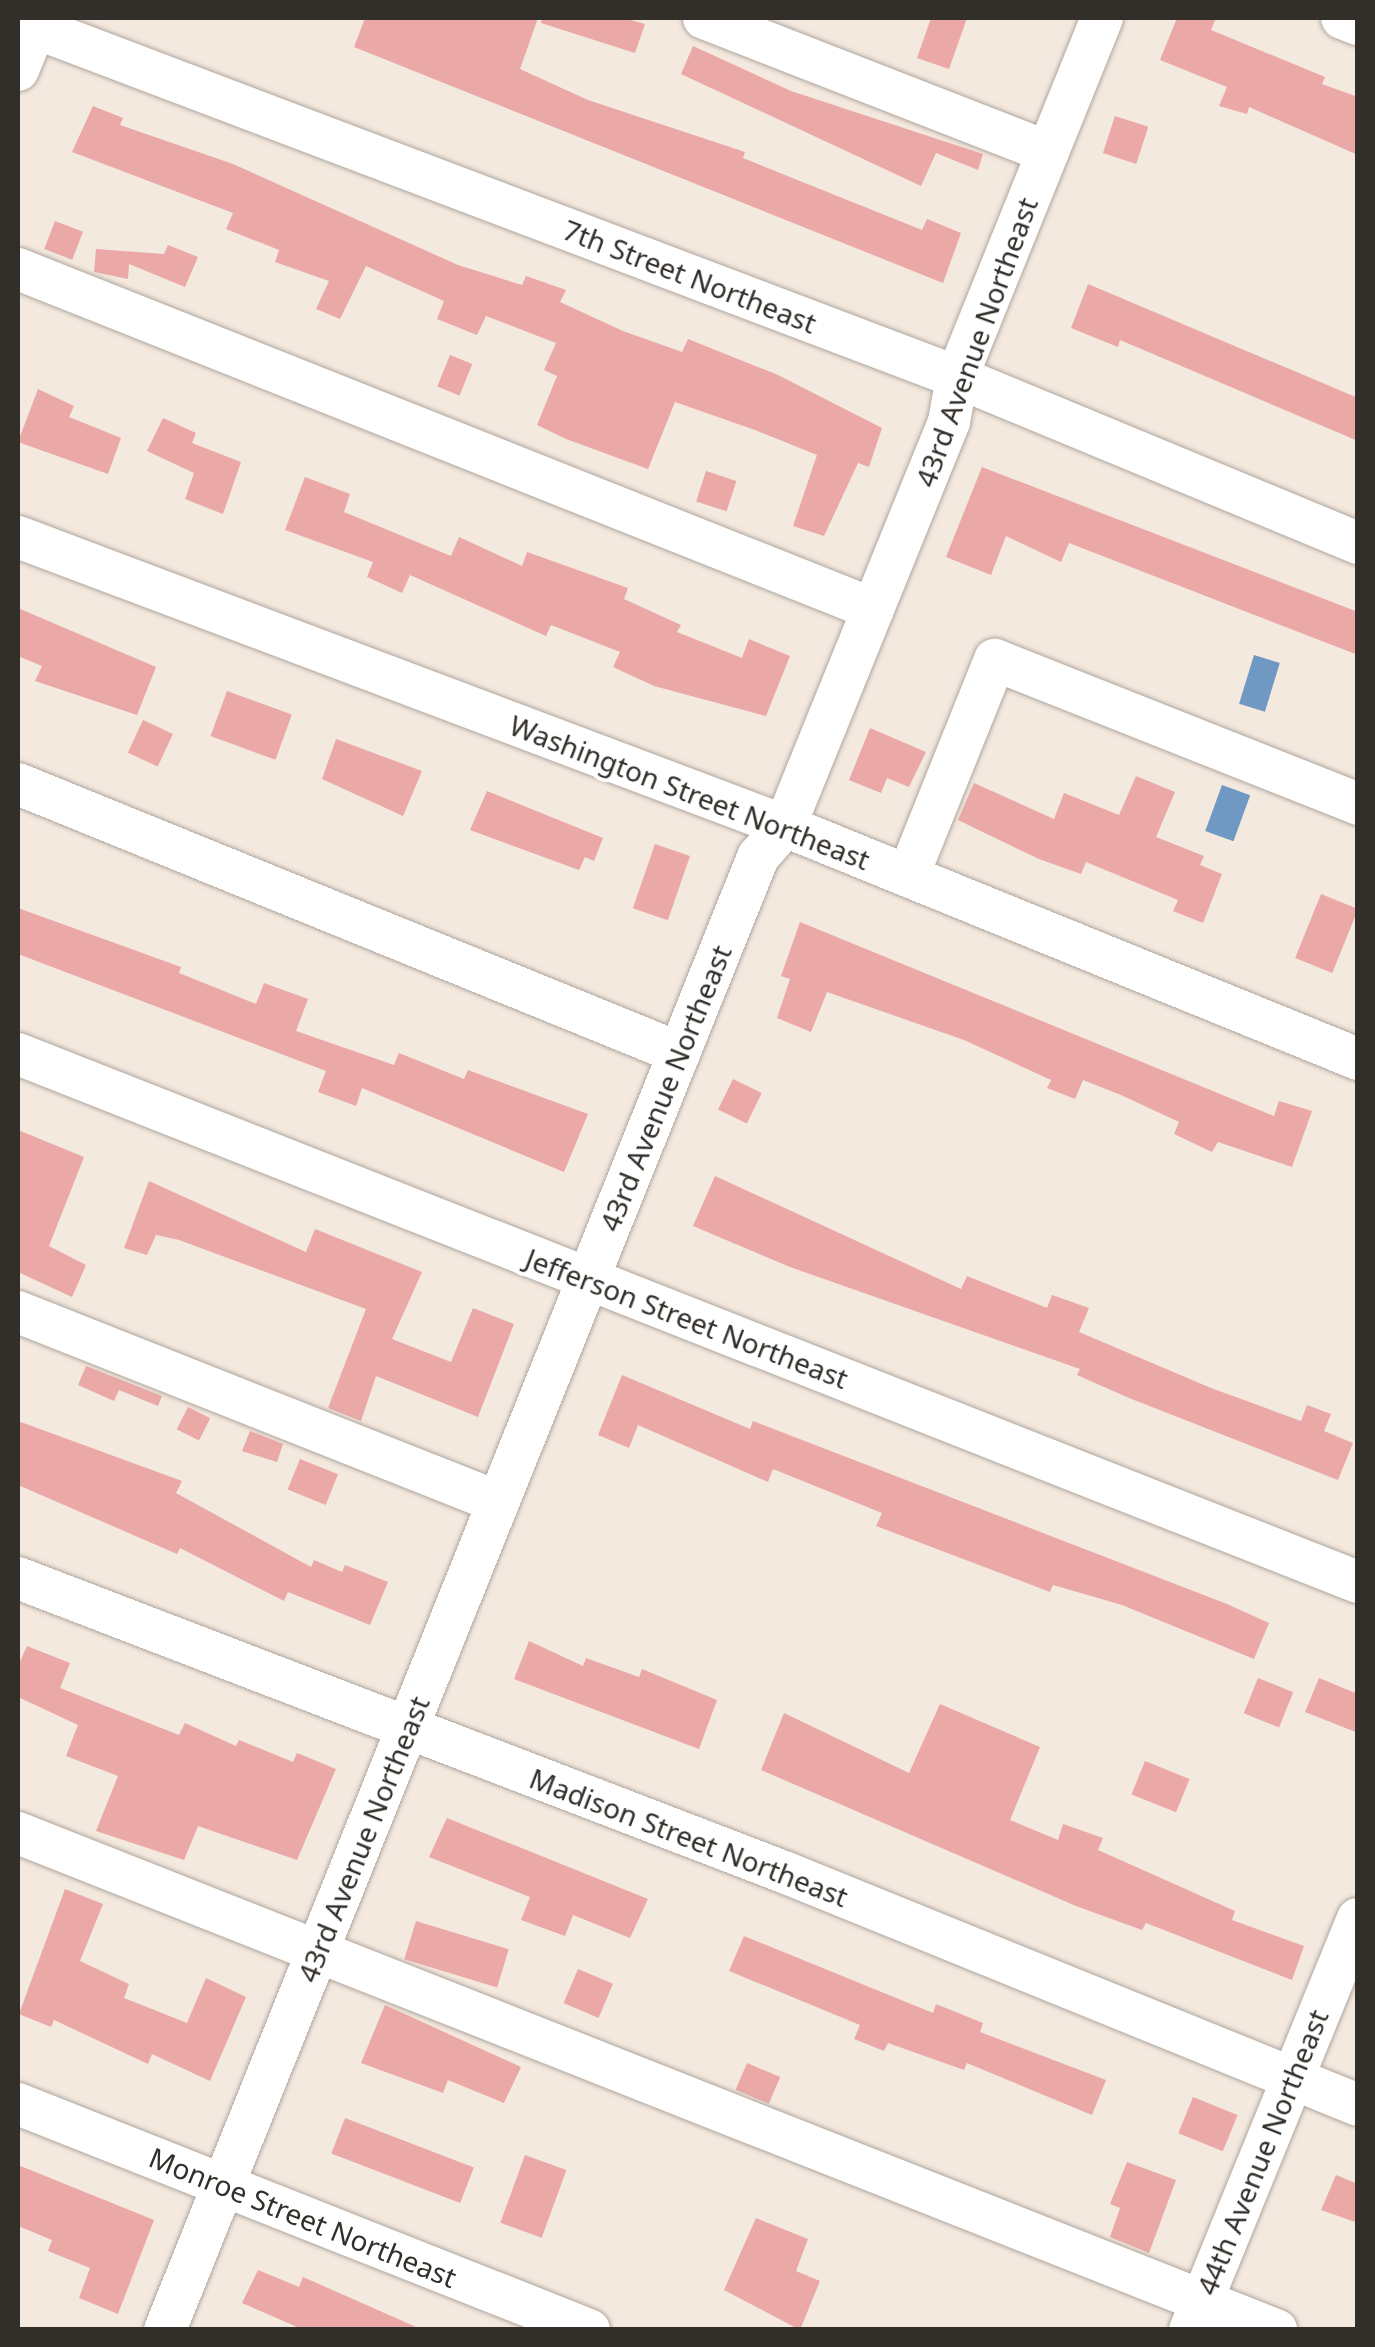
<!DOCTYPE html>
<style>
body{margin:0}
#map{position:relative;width:1375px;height:2347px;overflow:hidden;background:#f4e9df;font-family:"Noto Sans",sans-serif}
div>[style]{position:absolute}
.water>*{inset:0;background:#6f98c3;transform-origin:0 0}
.building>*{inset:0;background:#eaa8a7;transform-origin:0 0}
.roads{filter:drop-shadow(0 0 2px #b0a69d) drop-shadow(0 0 2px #b0a69d)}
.minor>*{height:42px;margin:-21px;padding:0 21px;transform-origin:21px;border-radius:21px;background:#fff}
span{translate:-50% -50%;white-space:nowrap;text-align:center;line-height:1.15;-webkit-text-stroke:8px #fff;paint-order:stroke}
.street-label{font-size:28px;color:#322e2a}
.frame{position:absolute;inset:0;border:20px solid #322e2a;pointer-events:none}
</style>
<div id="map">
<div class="water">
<div style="left:1254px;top:655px;width:27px;height:51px;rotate:17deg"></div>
<div style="left:1222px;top:785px;width:30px;height:49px;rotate:20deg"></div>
</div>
<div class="building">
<div style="clip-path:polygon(365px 18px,538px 18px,520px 69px,588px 100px,745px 152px,743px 158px,922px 230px,927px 219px,961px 233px,943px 283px,354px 47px)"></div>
<div style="clip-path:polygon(542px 18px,624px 18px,645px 24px,635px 53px,541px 23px)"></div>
<div style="clip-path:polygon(931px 18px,967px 18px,949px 69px,917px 58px)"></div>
<div style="clip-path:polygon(1177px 18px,1216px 18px,1211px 30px,1325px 77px,1322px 84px,1358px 97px,1358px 155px,1249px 107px,1247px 114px,1219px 106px,1227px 87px,1160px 60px)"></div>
<div style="clip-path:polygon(693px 46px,791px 91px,983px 154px,978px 170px,936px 153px,921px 186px,681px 74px)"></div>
<div style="clip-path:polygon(93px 106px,123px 118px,120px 125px,233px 164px,458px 265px,522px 285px,526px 276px,566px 290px,560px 302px,623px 331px,682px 352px,688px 339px,778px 375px,882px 428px,869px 467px,858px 463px,824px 536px,793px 526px,817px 455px,755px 430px,675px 402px,648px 469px,566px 439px,537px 425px,557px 376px,544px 370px,556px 343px,486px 316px,477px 335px,437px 319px,444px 301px,366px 266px,340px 319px,316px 309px,329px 281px,275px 262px,279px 250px,226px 229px,233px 213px,72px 152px)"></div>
<div style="left:1115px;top:116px;width:35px;height:39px;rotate:18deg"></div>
<div style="left:55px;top:221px;width:30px;height:30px;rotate:21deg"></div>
<div style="clip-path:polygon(168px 245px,198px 257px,185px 287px,129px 264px,128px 279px,94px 272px,96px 249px,164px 254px)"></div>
<div style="clip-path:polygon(1088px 284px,1358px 398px,1358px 441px,1120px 340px,1118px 347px,1071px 328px)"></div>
<div style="left:450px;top:355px;width:24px;height:34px;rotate:22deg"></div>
<div style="clip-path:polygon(38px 389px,74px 406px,69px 417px,121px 438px,108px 474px,18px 442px)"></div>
<div style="clip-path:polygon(163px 418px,196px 433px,192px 443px,241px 462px,223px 514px,185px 499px,194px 473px,147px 451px)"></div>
<div style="clip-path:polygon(982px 467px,1358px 612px,1358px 655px,1069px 543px,1061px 562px,1006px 536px,991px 575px,946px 557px)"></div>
<div style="left:706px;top:471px;width:32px;height:32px;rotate:18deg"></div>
<div style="clip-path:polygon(305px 477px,350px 494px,344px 512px,451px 556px,459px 537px,522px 566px,527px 552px,628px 588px,624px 599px,681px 625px,677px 632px,742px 658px,749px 639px,790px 656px,766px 716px,654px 686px,613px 667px,620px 652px,551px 625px,546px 636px,410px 575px,402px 593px,367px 577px,373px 562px,285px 530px)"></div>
<div style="clip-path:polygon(18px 608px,156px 667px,137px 715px,35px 681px,42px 666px,18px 656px)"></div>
<div style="left:227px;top:691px;width:69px;height:48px;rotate:20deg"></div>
<div style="left:143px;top:720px;width:33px;height:36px;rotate:25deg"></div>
<div style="clip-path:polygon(870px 728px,926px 752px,909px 787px,887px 778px,881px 793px,849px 780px)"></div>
<div style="clip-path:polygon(336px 739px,422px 771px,403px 816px,322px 779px)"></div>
<div style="clip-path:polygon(1136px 776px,1175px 792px,1156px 837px,1204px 856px,1200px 865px,1222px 874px,1203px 923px,1173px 911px,1178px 900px,1086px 862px,1081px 874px,1039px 859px,958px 820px,974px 783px,1054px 819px,1064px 793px,1119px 815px)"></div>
<div style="clip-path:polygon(487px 791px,603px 838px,594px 861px,585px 857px,579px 870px,470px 830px)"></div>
<div style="left:655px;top:844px;width:37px;height:68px;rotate:19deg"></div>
<div style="left:1321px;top:894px;width:40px;height:69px;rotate:22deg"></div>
<div style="clip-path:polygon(18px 908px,181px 967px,179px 973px,256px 1004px,264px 983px,308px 999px,296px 1031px,394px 1065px,399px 1053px,464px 1079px,468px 1070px,588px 1114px,564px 1172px,362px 1088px,356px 1106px,318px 1092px,326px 1071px,18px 954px)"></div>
<div style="clip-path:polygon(800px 922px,1274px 1116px,1279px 1101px,1312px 1111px,1292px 1167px,1218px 1142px,1212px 1152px,1174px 1134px,1179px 1122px,1121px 1095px,1083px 1080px,1075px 1099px,1047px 1088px,1051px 1080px,964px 1040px,827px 992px,811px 1032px,777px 1018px,790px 979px,781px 976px)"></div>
<div style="left:733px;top:1079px;width:32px;height:34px;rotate:26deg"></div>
<div style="clip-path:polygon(18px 1130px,84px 1157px,49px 1246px,86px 1265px,72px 1297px,18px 1272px)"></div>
<div style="clip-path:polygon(715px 1176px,961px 1289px,967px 1276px,1047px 1308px,1052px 1295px,1089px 1308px,1079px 1332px,1211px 1388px,1301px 1421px,1307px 1405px,1331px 1414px,1324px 1431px,1353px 1443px,1338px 1480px,1129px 1398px,1077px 1375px,1080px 1369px,790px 1267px,693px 1226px)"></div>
<div style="clip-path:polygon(149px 1181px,306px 1252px,315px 1229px,422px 1272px,392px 1339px,451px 1362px,473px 1308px,514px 1324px,478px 1417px,376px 1376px,361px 1421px,328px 1408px,366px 1309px,179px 1240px,156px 1235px,147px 1255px,124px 1248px)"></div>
<div style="clip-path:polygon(86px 1366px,162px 1396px,158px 1406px,119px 1390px,114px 1401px,78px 1385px)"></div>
<div style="clip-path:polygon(622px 1375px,750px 1429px,753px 1421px,1227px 1604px,1269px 1623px,1254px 1659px,1122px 1605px,1053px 1585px,1050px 1592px,876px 1526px,882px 1513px,773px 1469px,768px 1482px,638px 1425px,629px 1448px,598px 1435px)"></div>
<div style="left:188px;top:1407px;width:25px;height:25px;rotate:27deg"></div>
<div style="clip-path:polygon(18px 1421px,182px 1481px,176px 1493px,311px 1567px,314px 1560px,342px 1572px,345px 1565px,388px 1582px,370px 1625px,288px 1592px,284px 1601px,180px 1548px,177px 1554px,18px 1485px)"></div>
<div style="clip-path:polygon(250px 1431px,283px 1444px,277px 1462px,242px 1451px)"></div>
<div style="left:300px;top:1459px;width:41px;height:33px;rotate:22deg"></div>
<div style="clip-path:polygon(529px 1641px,583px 1666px,586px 1658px,639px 1677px,642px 1669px,717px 1700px,699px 1749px,514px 1679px)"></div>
<div style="clip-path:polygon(27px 1646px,70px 1663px,60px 1688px,179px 1735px,185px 1723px,236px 1746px,239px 1740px,293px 1762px,297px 1753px,336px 1769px,297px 1860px,198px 1826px,184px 1860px,96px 1831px,118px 1776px,66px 1756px,78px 1725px,18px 1697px,18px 1666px)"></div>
<div style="left:1258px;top:1678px;width:38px;height:38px;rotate:22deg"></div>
<div style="clip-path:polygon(1319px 1678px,1358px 1694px,1358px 1733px,1305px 1712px)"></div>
<div style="clip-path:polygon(940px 1704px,1040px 1747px,1010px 1820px,1058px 1840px,1063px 1824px,1103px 1838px,1098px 1850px,1235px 1911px,1232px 1920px,1304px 1946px,1292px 1980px,1146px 1923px,1142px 1930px,1076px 1906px,761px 1770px,784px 1713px,909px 1773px)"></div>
<div style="left:1145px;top:1761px;width:48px;height:36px;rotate:22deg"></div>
<div style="clip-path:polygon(447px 1818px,648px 1899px,630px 1938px,573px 1915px,565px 1936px,521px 1920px,530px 1897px,429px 1857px)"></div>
<div style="clip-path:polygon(65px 1889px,103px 1904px,80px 1961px,129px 1984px,124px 1998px,187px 2023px,206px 1978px,246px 1997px,210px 2081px,152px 2054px,148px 2064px,54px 2020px,51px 2027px,19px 2014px)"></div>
<div style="left:416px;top:1921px;width:97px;height:40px;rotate:17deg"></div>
<div style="clip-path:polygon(744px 1936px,933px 2013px,936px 2004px,983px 2023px,980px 2032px,1106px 2080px,1092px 2115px,967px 2063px,964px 2070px,888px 2043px,884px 2051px,854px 2039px,860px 2025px,729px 1971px)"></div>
<div style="left:578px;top:1969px;width:38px;height:37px;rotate:23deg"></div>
<div style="clip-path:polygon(385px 2005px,521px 2067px,504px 2103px,448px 2080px,443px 2093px,361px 2063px)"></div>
<div style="left:747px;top:2063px;width:36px;height:29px;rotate:23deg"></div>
<div style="left:1193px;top:2097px;width:48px;height:39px;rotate:22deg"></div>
<div style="left:345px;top:2118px;width:138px;height:38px;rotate:21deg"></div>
<div style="left:525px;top:2155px;width:44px;height:72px;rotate:20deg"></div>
<div style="clip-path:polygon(1127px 2162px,1176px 2180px,1149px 2253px,1110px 2237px,1120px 2208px,1110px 2204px)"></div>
<div style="clip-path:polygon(18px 2165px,154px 2220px,118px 2314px,79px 2298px,90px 2268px,48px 2251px,52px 2240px,18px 2226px)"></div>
<div style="clip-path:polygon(1336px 2175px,1358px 2184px,1358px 2223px,1321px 2210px)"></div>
<div style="clip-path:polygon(756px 2218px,808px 2239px,796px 2271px,820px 2281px,800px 2330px,724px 2290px)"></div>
<div style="clip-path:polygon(258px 2270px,299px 2287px,303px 2277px,423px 2330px,304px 2330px,242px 2303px)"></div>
</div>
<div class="roads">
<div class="minor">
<div style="left:704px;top:18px;width:369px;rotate:21.3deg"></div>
<div style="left:1342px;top:18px;width:17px;rotate:21deg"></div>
<div style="left:18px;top:21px;width:1004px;rotate:20.76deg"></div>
<div style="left:957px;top:377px;width:434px;rotate:22.5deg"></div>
<div style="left:18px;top:70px;width:56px;rotate:-68deg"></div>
<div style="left:18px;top:269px;width:920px;rotate:21.69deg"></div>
<div style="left:18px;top:537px;width:820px;rotate:20.65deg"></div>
<div style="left:785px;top:826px;width:619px;rotate:22.13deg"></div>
<div style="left:18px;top:784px;width:714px;rotate:22.14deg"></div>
<div style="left:908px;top:876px;width:233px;rotate:-68.1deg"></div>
<div style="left:995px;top:660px;width:391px;rotate:21.6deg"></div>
<div style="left:18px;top:1054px;width:1440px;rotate:21.51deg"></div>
<div style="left:18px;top:1312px;width:516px;rotate:21.6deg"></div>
<div style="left:18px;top:1578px;width:820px;rotate:21deg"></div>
<div style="left:784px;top:1872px;width:619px;rotate:22.09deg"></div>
<div style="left:18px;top:1833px;width:1353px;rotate:21.56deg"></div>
<div style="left:18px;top:2104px;width:614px;rotate:21.59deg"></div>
<div style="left:165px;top:2330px;width:1588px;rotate:-68.07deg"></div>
<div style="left:758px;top:857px;width:41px;rotate:-48.9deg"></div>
<div style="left:785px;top:826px;width:234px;rotate:-67.9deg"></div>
<div style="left:873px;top:609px;width:202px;rotate:-67.9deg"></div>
<div style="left:949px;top:422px;width:46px;rotate:-79.9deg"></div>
<div style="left:957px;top:377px;width:387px;rotate:-68deg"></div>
<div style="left:1190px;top:2330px;width:444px;rotate:-67.8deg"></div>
</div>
</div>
<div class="street-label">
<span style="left:690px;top:276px;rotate:21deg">7th Street Northeast</span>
<span style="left:976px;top:342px;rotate:-70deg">43rd Avenue Northeast</span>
<span style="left:690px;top:792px;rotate:21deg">Washington Street Northeast</span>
<span style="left:665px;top:1088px;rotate:-68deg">43rd Avenue Northeast</span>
<span style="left:687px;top:1318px;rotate:21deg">Jefferson Street Northeast</span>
<span style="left:689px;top:1837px;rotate:21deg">Madison Street Northeast</span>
<span style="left:363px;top:1839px;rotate:-68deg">43rd Avenue Northeast</span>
<span style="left:1262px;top:2152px;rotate:-68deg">44th Avenue Northeast</span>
<span style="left:303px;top:2217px;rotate:22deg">Monroe Street Northeast</span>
</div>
<div class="frame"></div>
</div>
